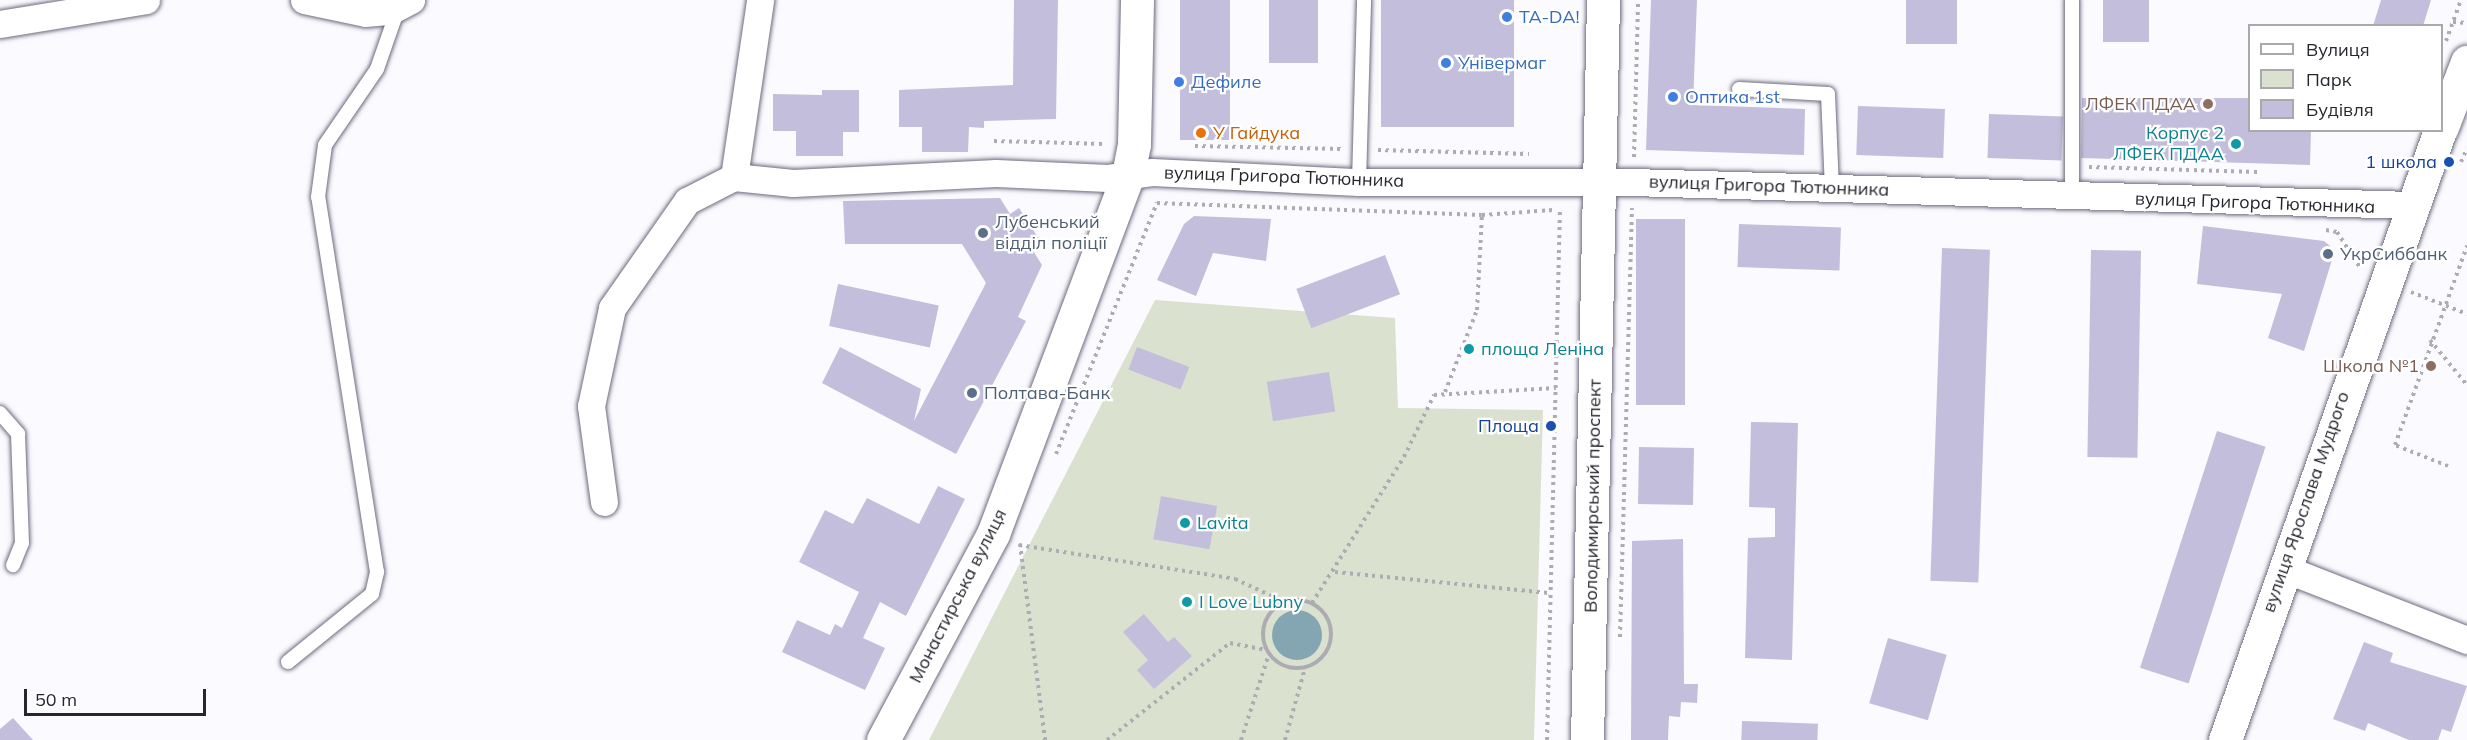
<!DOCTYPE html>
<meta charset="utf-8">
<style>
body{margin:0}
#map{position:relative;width:2467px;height:740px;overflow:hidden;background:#fbfaff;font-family:Mulish,sans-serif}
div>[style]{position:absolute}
.green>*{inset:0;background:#dbe1cf}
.water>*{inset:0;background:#84a6b2}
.round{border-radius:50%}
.building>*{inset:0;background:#c3bedb;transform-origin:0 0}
.path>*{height:4px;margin-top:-2px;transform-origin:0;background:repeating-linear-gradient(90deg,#adacb2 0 3px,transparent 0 7.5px)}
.path>.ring{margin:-2px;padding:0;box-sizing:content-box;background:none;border:4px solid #adacb2;border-radius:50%}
.roads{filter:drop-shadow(0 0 2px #6e6b7e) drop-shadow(0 0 2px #6e6b7e)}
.lane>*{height:14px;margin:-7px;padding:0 7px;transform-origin:7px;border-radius:7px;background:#fff}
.street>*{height:27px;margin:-13.5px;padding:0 13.5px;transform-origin:13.5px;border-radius:13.5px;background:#fff}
.secondary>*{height:33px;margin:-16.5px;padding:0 16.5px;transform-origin:16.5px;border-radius:16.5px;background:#fff}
.dots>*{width:16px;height:16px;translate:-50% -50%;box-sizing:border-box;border:3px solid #fff;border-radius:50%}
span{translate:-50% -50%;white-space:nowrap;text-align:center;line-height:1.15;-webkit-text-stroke:4.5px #fff;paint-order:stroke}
.shop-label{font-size:18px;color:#366cbe}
.left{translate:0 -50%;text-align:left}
.education-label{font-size:18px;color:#785e54}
.right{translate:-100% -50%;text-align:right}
.food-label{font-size:18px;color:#c56008}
.culture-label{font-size:18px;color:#0d838f}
.transit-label{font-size:18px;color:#164399}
.street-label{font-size:18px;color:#27262e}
.service-label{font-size:18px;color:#4e5e75}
.legend{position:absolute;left:2248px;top:24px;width:195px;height:108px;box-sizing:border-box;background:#fff;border:2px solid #a9a8ab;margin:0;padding:8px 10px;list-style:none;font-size:18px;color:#27262e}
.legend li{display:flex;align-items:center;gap:12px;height:30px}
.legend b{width:30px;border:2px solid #a9a8ab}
.scale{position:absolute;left:24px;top:689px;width:182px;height:27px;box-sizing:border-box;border:3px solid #27262e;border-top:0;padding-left:8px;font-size:18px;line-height:21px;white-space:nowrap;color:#27262e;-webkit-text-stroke:4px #fff;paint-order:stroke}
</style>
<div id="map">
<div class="green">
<div style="clip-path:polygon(1155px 300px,1395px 318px,1398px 408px,1543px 410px,1534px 740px,929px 740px)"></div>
</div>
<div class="water">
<div class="round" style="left:1272px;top:610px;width:50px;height:50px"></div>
</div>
<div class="building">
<div style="clip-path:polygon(1014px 0,1058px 0,1056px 119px,984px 121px,984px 128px,969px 127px,968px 152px,922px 152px,922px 127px,899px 127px,899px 90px,1013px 85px)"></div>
<div style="left:1180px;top:0;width:50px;height:140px"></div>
<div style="left:1269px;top:0;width:49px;height:63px"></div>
<div style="left:1381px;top:0;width:133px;height:127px"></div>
<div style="clip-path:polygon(1651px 0,1697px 0,1693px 105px,1805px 109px,1804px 155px,1646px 150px)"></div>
<div style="left:1906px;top:0;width:51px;height:44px"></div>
<div style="left:2103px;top:0;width:46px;height:42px"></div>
<div style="clip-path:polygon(2381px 0,2431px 0,2423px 26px,2373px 26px)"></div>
<div style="clip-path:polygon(822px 90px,859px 90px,859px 132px,843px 132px,843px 156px,796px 156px,796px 131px,773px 131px,773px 94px,822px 95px)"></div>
<div style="clip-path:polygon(2082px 98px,2250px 98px,2250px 130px,2311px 130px,2310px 165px,2081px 158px)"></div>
<div style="left:1858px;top:106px;width:87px;height:49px;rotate:2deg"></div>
<div style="left:1989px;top:114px;width:74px;height:44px;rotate:2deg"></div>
<div style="clip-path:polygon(1000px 198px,1010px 214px,1019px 208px,1041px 242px,1032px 249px,1042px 265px,1018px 317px,1026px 321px,956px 454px,822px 383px,840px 347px,921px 389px,914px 421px,986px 283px,962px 244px,845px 244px,843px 201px)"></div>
<div style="clip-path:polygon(1194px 216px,1271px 219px,1266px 261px,1213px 253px,1196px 296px,1157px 280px,1184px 224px)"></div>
<div style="left:1685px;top:219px;width:186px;height:49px;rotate:90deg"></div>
<div style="left:1739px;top:224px;width:102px;height:43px;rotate:2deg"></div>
<div style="clip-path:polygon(2203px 226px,2324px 241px,2335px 250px,2304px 351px,2268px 338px,2282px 294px,2197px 284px)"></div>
<div style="left:1942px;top:248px;width:48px;height:333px;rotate:2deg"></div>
<div style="left:2091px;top:250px;width:50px;height:207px;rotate:1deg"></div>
<div style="left:1385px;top:255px;width:42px;height:95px;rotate:69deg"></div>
<div style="left:838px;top:284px;width:103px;height:43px;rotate:12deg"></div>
<div style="left:1137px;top:347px;width:56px;height:24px;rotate:21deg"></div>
<div style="left:1329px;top:372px;width:40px;height:63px;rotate:81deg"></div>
<div style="clip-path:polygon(1751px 422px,1798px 423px,1792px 660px,1745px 658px,1748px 538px,1775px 537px,1775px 508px,1749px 507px)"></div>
<div style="left:2217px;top:431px;width:51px;height:249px;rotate:18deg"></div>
<div style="left:1639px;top:447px;width:55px;height:57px;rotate:1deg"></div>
<div style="clip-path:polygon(938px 486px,965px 499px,906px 616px,880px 602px,863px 638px,885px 648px,865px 690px,782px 652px,797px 620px,830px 635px,835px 624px,842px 628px,859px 592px,799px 562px,825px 510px,853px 524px,867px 498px,919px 524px)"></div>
<div style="left:1161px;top:496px;width:57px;height:44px;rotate:10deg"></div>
<div style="clip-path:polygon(1683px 539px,1684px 684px,1698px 684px,1697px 703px,1681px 702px,1680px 717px,1669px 716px,1668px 740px,1631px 740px,1632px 541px)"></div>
<div style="clip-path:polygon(1144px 614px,1168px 642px,1174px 637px,1192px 656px,1154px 689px,1137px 670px,1148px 660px,1123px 632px)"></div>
<div style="left:1888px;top:638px;width:61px;height:68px;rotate:16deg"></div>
<div style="clip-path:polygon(2364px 642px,2393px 653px,2390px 662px,2467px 686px,2451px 732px,2442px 729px,2438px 740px,2409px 740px,2368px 723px,2365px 731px,2333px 719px)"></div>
<div style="clip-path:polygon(13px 718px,33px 740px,0 740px,0 729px)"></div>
<div style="left:1742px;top:721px;width:76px;height:19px;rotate:2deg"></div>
</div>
<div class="path">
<div style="left:2453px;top:22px;width:14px;rotate:4deg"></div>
<div style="left:2446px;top:41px;width:44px;rotate:-69.9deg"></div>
<div style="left:994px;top:141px;width:111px;rotate:1.5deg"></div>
<div style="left:1195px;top:146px;width:148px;rotate:1.2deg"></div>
<div style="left:1378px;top:150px;width:151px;rotate:1.5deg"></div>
<div style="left:1634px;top:157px;width:157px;rotate:-88.5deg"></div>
<div style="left:2461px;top:162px;width:15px;rotate:-67deg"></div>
<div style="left:2089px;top:167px;width:169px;rotate:1.7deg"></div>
<div style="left:2326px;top:230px;width:11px;rotate:10deg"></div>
<div style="left:2337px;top:232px;width:44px;rotate:57deg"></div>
<div style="left:2411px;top:292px;width:60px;rotate:21.4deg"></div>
<div style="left:2430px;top:340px;width:58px;rotate:50.6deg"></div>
<div style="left:1445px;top:392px;width:88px;rotate:-68.7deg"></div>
<div style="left:1477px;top:310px;width:95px;rotate:-87deg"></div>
<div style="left:1056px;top:454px;width:271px;rotate:-68.1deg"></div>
<div style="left:1157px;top:203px;width:325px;rotate:2.1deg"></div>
<div style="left:1482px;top:215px;width:71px;rotate:-4deg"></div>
<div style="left:2448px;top:466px;width:57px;rotate:-158.4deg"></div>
<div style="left:2395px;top:445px;width:212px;rotate:-70.1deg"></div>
<div style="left:1020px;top:544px;width:198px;rotate:82.7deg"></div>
<div style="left:1019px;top:545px;width:219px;rotate:8.9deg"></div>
<div style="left:1235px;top:579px;width:54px;rotate:25.1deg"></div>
<div style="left:1335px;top:572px;width:217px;rotate:5.6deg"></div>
<div class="ring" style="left:1263px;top:600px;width:64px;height:64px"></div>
<div style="left:1312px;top:603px;width:173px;rotate:-57.8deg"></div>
<div style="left:1404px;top:457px;width:69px;rotate:-64.2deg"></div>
<div style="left:1434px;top:395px;width:122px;rotate:-3.3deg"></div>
<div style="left:1620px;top:637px;width:429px;rotate:-88.4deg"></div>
<div style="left:1107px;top:740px;width:157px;rotate:-38.3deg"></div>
<div style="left:1230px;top:643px;width:37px;rotate:11deg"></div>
<div style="left:1241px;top:740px;width:90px;rotate:-72deg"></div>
<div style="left:1285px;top:740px;width:75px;rotate:-74.5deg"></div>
<div style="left:1547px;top:740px;width:531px;rotate:-88.6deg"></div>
</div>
<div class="roads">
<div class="lane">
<div style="left:1739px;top:89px;width:89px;rotate:3.2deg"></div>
<div style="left:1828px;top:94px;width:94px;rotate:87.6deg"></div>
<div style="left:1359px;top:182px;width:182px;rotate:-88.4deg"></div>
<div style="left:2072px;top:195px;width:195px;rotate:-90deg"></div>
<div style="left:0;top:413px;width:28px;rotate:49deg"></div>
<div style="left:18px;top:434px;width:109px;rotate:87.9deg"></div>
<div style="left:22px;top:543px;width:24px;rotate:112deg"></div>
<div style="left:288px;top:662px;width:108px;rotate:-39deg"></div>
<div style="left:372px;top:594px;width:23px;rotate:-77deg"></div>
<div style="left:377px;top:572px;width:380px;rotate:-98.9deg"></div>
<div style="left:318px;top:197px;width:52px;rotate:-82.3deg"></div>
<div style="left:325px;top:145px;width:92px;rotate:-55.6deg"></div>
<div style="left:377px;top:69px;width:67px;rotate:-70.8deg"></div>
</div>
<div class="street">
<div style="left:304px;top:0;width:62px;rotate:12deg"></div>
<div style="left:365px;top:13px;width:25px;rotate:-5deg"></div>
<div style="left:390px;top:11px;width:24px;rotate:-28deg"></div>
<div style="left:0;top:24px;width:148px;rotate:-9.3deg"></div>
<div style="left:734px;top:177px;width:179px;rotate:-81.6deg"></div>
<div style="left:604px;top:502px;width:97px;rotate:-97.7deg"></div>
<div style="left:591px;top:406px;width:100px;rotate:-77.9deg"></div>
<div style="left:612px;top:308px;width:131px;rotate:-55deg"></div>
<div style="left:687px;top:201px;width:53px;rotate:-27.1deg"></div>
<div style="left:734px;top:177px;width:59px;rotate:5.8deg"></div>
<div style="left:793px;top:183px;width:203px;rotate:-2.8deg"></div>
<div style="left:996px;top:173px;width:112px;rotate:2.6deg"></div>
<div style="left:1108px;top:178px;width:44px;rotate:-7.8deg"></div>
<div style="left:1152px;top:172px;width:207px;rotate:2.8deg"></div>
<div style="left:1359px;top:182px;width:273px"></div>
<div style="left:1632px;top:182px;width:779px;rotate:1.69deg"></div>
<div style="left:2283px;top:568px;width:198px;rotate:21.4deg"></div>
</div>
<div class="secondary">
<div style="left:2442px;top:127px;width:70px;rotate:-69deg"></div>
<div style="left:883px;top:740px;width:234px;rotate:-61.9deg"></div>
<div style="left:993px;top:534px;width:384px;rotate:-69.4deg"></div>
<div style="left:1128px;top:175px;width:32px;rotate:-79deg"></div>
<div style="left:1134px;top:144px;width:144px;rotate:-88.8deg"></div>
<div style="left:1587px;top:740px;width:740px;rotate:-88.76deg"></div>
<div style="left:2225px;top:740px;width:647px;rotate:-70.58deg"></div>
</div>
</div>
<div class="dots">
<div style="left:1507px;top:17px;background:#3f7fe0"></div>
<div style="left:1446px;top:63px;background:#3f7fe0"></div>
<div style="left:1179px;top:82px;background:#3f7fe0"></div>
<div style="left:1673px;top:97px;background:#3f7fe0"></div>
<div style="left:2208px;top:104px;background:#8d6e63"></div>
<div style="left:1201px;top:133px;background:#e8710a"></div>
<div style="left:2236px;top:144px;background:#0f9aa8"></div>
<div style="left:2449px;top:162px;background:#1a4fb4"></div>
<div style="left:983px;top:233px;background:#5c6f8a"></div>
<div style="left:2328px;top:254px;background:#5c6f8a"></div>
<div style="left:1469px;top:349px;background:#0f9aa8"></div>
<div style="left:2431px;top:366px;background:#8d6e63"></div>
<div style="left:972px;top:393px;background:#5c6f8a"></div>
<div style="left:1551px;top:426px;background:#1a4fb4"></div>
<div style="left:1185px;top:523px;background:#0f9aa8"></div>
<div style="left:1187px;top:602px;background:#0f9aa8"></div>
</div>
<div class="shop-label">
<span class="left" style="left:1519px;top:17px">TA-DA!</span>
<span class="left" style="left:1458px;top:63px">Універмаг</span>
<span class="left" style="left:1191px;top:82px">Дефиле</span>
<span class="left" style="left:1685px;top:97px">Оптика 1st</span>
</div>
<div class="education-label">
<span class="right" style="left:2196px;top:104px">ЛФЕК ПДАА</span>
<span class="right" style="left:2419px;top:366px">Школа №1</span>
</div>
<div class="food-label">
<span class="left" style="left:1213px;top:133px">У Гайдука</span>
</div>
<div class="culture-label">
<span class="right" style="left:2224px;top:144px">Корпус 2<br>ЛФЕК ПДАА</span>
<span class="left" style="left:1481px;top:349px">площа Леніна</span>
<span class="left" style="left:1197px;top:523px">Lavita</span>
<span class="left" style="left:1199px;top:602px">I Love Lubny</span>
</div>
<div class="transit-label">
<span class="right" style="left:2437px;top:162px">1 школа</span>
<span class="right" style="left:1539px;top:426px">Площа</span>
</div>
<div class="street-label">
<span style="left:1284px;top:177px;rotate:2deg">вулиця Григора Тютюнника</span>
<span style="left:1769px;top:186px;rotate:2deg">вулиця Григора Тютюнника</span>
<span style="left:2255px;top:203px;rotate:2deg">вулиця Григора Тютюнника</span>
<span style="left:1593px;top:496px;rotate:-89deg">Володимирський проспект</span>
<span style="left:2306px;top:502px;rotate:-71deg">вулиця Ярослава Мудрого</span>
<span style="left:958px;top:596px;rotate:-63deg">Монастирська вулиця</span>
</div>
<div class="service-label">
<span class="left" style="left:995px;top:233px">Лубенський<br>відділ поліції</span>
<span class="left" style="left:2340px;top:254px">УкрСиббанк</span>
<span class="left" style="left:984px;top:393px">Полтава-Банк</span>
</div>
<ul class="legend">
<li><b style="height:8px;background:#fff"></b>Вулиця</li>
<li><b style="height:16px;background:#dbe1cf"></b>Парк</li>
<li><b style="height:16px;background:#c3bedb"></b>Будівля</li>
</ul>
<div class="scale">50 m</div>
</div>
